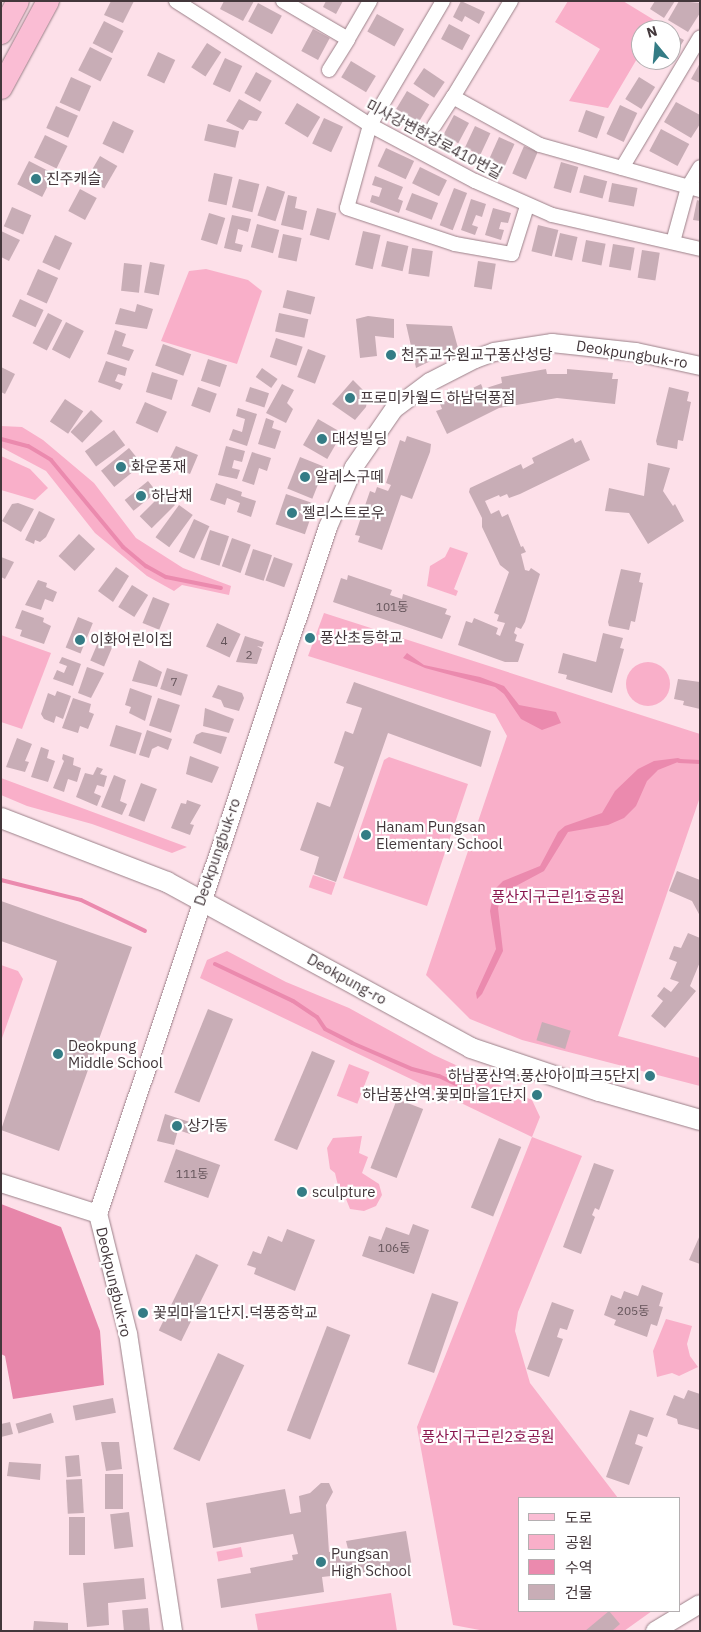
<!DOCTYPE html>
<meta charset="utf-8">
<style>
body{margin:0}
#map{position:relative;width:701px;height:1632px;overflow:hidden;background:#fde0e9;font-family:"IBM Plex Sans","Noto Sans KR",sans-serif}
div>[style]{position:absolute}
.green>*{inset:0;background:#f9afc9;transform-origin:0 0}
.round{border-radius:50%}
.forest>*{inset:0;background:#e786aa}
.water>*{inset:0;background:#eb8aae}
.stream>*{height:4px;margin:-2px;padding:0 2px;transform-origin:2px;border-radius:2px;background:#eb8aae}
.building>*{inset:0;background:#c8adb6;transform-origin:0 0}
.roads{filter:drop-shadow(0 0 1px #9b8189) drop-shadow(0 0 1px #9b8189)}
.minor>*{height:14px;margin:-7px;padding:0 7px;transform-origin:7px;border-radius:7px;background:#fff}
.tertiary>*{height:18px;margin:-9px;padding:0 9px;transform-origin:9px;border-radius:9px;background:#fff}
.secondary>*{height:20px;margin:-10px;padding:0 10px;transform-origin:10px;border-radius:10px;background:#fff}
.primary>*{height:22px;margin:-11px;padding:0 11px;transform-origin:11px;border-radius:11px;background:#fabdd4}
.dots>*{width:14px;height:14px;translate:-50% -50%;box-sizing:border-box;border:2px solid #fff;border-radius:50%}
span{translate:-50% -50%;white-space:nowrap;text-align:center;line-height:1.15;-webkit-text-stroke:4.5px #fff;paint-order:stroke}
.number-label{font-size:12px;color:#64545a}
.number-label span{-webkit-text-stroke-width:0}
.street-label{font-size:15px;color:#43373b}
.poi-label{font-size:15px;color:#43373b}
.left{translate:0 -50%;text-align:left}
.right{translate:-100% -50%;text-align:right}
.park-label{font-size:15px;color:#8b1850}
.frame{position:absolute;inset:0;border:2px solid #43373b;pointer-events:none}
.legend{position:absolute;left:518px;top:1497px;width:162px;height:115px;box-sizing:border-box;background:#fff;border:1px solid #b4afb1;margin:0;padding:6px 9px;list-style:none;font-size:15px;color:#43373b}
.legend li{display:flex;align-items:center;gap:10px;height:25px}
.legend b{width:25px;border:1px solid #b4afb1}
.north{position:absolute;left:631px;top:20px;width:50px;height:50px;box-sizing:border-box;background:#fff;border:1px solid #b4afb1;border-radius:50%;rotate:343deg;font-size:14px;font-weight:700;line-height:20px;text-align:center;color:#43373b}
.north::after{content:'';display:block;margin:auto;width:18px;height:22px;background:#347c85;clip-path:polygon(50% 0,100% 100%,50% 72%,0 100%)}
</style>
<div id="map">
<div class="green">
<div style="clip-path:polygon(568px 1px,623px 1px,659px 23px,655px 30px,641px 30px,641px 52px,608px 108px,569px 101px,600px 49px,555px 22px)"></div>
<div style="clip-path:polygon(206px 269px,248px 280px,262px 291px,237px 364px,161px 341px,189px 271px)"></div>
<div style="clip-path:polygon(1px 426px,22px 427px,43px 440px,94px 483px,136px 538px,183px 568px,231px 586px,229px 595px,182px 585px,174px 591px,147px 576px,95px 533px,46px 471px,1px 447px)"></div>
<div style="clip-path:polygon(1px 456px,30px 469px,48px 488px,35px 500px,1px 490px)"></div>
<div style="clip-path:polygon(450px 547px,468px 553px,454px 589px,458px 591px,456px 596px,427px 586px,430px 566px,445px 557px)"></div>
<div style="clip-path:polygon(324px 613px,700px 734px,700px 797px,618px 1036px,700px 1058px,700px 1086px,522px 1040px,470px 1019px,426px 975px,507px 736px,495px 714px,308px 656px)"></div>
<div style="clip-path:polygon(1px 635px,51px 653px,22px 729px,1px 722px)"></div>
<div class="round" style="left:626px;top:662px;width:44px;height:44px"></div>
<div style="clip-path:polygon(389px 757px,468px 784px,427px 906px,343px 878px,384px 760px)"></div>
<div style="clip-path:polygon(1px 778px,187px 847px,172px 853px,92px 824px,27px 806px,1px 795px)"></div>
<div style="left:313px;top:875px;width:24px;height:13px;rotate:19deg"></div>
<div style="clip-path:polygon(227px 951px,286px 982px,349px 1008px,434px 1055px,532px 1100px,540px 1117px,532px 1137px,582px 1156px,518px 1312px,515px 1331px,530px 1383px,618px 1498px,520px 1498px,520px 1611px,652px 1611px,624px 1631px,485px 1631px,453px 1625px,417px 1427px,532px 1137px,200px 978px,207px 960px)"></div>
<div style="clip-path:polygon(1px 965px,18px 971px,23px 979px,1px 1041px)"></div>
<div style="left:349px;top:1064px;width:22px;height:34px;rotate:21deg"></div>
<div style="clip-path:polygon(362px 1136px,359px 1153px,368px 1157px,362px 1173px,379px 1184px,382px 1195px,376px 1206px,364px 1211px,350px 1209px,346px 1199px,341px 1198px,335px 1173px,330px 1169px,327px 1148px,333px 1138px)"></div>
<div style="clip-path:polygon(666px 1319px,692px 1326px,687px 1344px,690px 1356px,698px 1367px,679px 1376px,672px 1373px,657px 1377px,653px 1351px)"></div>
<div style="left:241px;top:1547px;width:10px;height:25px;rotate:79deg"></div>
<div style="clip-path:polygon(391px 1593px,397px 1631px,258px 1631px,255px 1614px)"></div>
</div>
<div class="forest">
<div style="clip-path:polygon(1px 1204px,61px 1227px,100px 1331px,104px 1385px,13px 1399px,5px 1356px,1px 1354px)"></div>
</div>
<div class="water">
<div style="clip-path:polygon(407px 653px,424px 665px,480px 677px,504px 686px,519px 705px,556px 712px,561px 723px,542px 730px,521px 719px,504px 694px,495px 687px,425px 668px,403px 658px)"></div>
<div style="clip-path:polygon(678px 758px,683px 760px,658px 770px,647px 781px,636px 806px,624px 818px,608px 825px,568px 832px,544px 871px,503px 893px,498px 908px,503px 951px,482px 994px,477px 999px,476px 993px,496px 949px,490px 911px,494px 890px,503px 881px,540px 866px,558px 832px,565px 826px,602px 813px,615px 791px,638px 769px,654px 761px)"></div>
</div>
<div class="stream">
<div style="left:1px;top:439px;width:28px;rotate:15deg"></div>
<div style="left:28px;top:446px;width:27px;rotate:31deg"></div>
<div style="left:51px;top:460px;width:113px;rotate:50.4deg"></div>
<div style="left:123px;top:547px;width:30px;rotate:40deg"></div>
<div style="left:146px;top:566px;width:23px;rotate:29deg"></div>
<div style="left:166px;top:577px;width:56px;rotate:11.3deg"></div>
<div style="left:679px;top:761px;width:21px;rotate:3deg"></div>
<div style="left:1px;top:880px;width:82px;rotate:14deg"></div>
<div style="left:81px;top:900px;width:71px;rotate:25.8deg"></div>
<div style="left:215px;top:964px;width:86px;rotate:25.4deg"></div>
<div style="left:293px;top:1001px;width:29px;rotate:34deg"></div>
<div style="left:317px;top:1017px;width:14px;rotate:56deg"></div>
<div style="left:325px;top:1029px;width:30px;rotate:27deg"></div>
<div style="left:352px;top:1043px;width:65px;rotate:23.4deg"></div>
<div style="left:412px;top:1069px;width:28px;rotate:15deg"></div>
<div style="left:439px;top:1076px;width:53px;rotate:25.6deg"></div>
</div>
<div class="building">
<div style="clip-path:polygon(111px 1px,134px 1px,123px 23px,104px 15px)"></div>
<div style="clip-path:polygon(224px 1px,254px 1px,243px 21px,220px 9px)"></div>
<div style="clip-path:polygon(326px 1px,343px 1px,336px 14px,323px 7px)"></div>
<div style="clip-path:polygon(461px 1px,485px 12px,479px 24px,465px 16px,462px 22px,453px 17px)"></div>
<div style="clip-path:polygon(655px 1px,675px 1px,664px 18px,650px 9px)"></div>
<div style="clip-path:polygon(679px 1px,700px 3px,700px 13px,688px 32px,668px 20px)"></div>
<div style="left:258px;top:3px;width:27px;height:21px;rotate:28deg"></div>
<div style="left:377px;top:14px;width:31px;height:20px;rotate:29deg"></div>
<div style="left:104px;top:21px;width:22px;height:25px;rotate:27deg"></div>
<div style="left:449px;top:24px;width:24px;height:17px;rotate:28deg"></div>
<div style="left:313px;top:29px;width:19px;height:25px;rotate:28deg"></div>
<div style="clip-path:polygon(671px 33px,684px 40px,669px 65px,661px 60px,671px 60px)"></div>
<div style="left:207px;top:43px;width:17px;height:29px;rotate:33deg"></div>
<div style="left:90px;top:47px;width:25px;height:26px;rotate:27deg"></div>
<div style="left:158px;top:52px;width:19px;height:26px;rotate:25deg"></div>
<div style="left:225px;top:58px;width:19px;height:29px;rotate:25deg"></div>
<div style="left:351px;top:61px;width:29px;height:19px;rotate:31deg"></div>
<div style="clip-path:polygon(700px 63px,700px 83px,691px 79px)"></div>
<div style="left:424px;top:68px;width:25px;height:19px;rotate:34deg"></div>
<div style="left:256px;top:72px;width:18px;height:24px;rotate:29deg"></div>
<div style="left:71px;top:77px;width:22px;height:28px;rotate:24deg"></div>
<div style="left:639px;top:77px;width:19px;height:26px;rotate:32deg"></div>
<div style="left:407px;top:91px;width:26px;height:21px;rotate:31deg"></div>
<div style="clip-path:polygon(239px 99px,262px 112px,257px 121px,249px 120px,243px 130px,226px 121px)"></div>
<div style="clip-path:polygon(676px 102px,700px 115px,700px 124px,691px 138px,664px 122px)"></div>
<div style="left:297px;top:103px;width:27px;height:24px;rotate:31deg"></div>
<div style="left:620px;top:105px;width:19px;height:32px;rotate:25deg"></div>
<div style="left:56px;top:106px;width:24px;height:24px;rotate:24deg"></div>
<div style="left:586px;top:110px;width:20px;height:23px;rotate:20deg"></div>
<div style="left:454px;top:115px;width:17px;height:23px;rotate:28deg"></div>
<div style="left:324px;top:118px;width:21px;height:28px;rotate:25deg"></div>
<div style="left:113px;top:121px;width:23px;height:25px;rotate:25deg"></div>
<div style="left:208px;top:124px;width:32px;height:17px;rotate:13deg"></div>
<div style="left:475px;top:126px;width:17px;height:24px;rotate:25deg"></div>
<div style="left:661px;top:129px;width:32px;height:25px;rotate:28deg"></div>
<div style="left:45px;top:135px;width:25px;height:25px;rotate:26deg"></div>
<div style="left:499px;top:137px;width:17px;height:26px;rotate:24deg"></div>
<div style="left:524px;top:146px;width:15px;height:30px;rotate:23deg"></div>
<div style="left:386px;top:148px;width:31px;height:20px;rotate:25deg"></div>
<div style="left:100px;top:156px;width:20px;height:26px;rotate:30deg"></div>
<div style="left:29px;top:161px;width:28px;height:26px;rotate:27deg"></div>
<div style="left:561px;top:162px;width:18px;height:27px;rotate:16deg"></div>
<div style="left:420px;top:167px;width:30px;height:18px;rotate:26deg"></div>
<div style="left:214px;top:173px;width:19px;height:29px;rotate:12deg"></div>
<div style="left:584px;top:175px;width:24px;height:18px;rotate:15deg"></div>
<div style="clip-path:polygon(375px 176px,403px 187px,398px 199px,403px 201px,399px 213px,370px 202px,372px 195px,379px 197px,382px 188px,372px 185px)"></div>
<div style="left:239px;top:179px;width:21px;height:29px;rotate:14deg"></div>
<div style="left:612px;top:183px;width:26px;height:19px;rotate:11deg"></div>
<div style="left:267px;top:186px;width:19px;height:31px;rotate:18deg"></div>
<div style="left:454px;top:188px;width:14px;height:40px;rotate:21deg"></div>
<div style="left:80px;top:189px;width:19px;height:25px;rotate:28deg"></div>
<div style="left:412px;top:193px;width:28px;height:18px;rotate:21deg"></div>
<div style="clip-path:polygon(288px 195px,297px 197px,295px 208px,307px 211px,303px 230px,281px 225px)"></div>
<div style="clip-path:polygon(471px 199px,486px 204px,482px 217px,476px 215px,472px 225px,478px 227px,475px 235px,461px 230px)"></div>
<div style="clip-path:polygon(697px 200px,700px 201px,700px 221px,693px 220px)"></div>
<div style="left:12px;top:207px;width:21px;height:21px;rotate:23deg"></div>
<div style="left:317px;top:208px;width:20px;height:28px;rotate:15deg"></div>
<div style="clip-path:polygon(493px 208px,511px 213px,508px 223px,501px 222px,499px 229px,504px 230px,501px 240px,485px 235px)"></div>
<div style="left:209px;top:213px;width:17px;height:28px;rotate:17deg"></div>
<div style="clip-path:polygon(232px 215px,251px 219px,248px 232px,238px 229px,235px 243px,243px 245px,241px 252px,224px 248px)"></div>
<div style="left:257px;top:224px;width:23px;height:24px;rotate:15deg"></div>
<div style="left:538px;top:225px;width:21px;height:27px;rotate:14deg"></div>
<div style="clip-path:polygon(1px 231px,20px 240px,9px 261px,1px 257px)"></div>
<div style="left:363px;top:231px;width:18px;height:35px;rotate:13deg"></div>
<div style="left:560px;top:233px;width:18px;height:24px;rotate:13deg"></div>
<div style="left:283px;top:234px;width:19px;height:24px;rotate:12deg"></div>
<div style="left:55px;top:235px;width:19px;height:30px;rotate:25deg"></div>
<div style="left:586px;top:240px;width:20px;height:22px;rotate:11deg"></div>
<div style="left:387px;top:241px;width:22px;height:26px;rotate:13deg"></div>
<div style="left:613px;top:244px;width:22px;height:23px;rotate:10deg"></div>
<div style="left:412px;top:248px;width:21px;height:26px;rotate:8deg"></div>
<div style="left:642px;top:250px;width:18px;height:28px;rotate:9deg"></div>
<div style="left:478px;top:261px;width:18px;height:26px;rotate:9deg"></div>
<div style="left:150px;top:262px;width:15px;height:31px;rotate:11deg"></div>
<div style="left:124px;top:263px;width:18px;height:28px;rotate:6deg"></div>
<div style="left:38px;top:269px;width:22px;height:28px;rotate:24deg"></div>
<div style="left:287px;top:290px;width:29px;height:18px;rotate:14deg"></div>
<div style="left:20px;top:299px;width:26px;height:19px;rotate:25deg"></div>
<div style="clip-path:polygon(137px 304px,153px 309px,147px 329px,115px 324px,120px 308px,135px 312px)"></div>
<div style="left:48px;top:313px;width:16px;height:34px;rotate:27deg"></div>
<div style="left:279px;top:313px;width:30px;height:19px;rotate:12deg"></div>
<div style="clip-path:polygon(368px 316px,394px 319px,394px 338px,375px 336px,377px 356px,360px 358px,356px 319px)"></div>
<div style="left:66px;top:322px;width:20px;height:31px;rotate:27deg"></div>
<div style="clip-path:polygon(406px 324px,452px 326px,458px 348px,416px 368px)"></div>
<div style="clip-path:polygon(115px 330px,126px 334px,122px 346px,134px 350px,129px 361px,107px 354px)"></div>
<div style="left:276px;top:338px;width:28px;height:20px;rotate:18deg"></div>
<div style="left:163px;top:344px;width:30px;height:23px;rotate:20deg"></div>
<div style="left:308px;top:349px;width:19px;height:30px;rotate:21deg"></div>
<div style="left:208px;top:359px;width:20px;height:23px;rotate:18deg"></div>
<div style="clip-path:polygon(106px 361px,127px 368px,125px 376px,118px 374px,115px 381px,123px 384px,120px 390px,98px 382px)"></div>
<div style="clip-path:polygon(1px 367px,15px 374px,5px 394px,1px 392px)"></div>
<div style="left:262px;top:368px;width:19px;height:11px;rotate:35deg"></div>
<div style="clip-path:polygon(546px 369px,547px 374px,567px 374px,567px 369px,613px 373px,612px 379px,618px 379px,615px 404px,557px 398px,499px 408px,447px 434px,436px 411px,442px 409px,440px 404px,481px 384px,483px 389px,502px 383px,501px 377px)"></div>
<div style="left:152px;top:372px;width:27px;height:21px;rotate:17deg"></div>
<div style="clip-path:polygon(353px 380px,368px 395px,366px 407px,355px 420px,332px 404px)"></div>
<div style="clip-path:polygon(282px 384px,294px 390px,287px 403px,293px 409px,286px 423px,266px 413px)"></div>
<div style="left:198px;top:387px;width:20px;height:20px;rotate:20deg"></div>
<div style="left:250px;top:387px;width:20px;height:15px;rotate:18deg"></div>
<div style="clip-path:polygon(669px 387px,689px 392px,687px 401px,691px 402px,683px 441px,678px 440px,677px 449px,657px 445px,656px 441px)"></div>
<div style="left:65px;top:399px;width:22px;height:27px;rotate:34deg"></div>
<div style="left:145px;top:402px;width:24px;height:23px;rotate:24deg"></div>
<div style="clip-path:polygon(238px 408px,257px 414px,247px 446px,229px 440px,233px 429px,242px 432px,245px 419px,236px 416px)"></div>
<div style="left:91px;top:410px;width:16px;height:30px;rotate:43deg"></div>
<div style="clip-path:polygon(266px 418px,274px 421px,272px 428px,281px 431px,275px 449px,258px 444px)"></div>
<div style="left:318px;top:419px;width:28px;height:30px;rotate:30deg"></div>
<div style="left:114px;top:430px;width:19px;height:36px;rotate:54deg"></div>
<div style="clip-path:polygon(407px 436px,431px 444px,430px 452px,412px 499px,401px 495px,382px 550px,358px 542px,360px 536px,355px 535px,370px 491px,375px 493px,377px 487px,388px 491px,391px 485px,386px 483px,400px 440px,405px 442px)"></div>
<div style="clip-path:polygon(573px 438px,575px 443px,581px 440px,590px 460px,520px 494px,509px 498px,507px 494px,500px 497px,499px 495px,485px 501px,491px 514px,499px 510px,502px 517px,508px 514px,521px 547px,523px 546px,526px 552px,521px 554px,525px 570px,529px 571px,531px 568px,540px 574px,525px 622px,521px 629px,516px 627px,514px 633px,517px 635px,515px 641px,524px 644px,518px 662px,505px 662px,458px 645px,466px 621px,472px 623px,474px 618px,498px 628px,496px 634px,500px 636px,505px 623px,497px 621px,499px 615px,494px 613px,509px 572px,500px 565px,482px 527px,482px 518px,469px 492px,470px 488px,521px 464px,523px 469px,534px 463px,532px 458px)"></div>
<div style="clip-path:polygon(176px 446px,198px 455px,190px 474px,182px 471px,183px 463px,170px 458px)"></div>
<div style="clip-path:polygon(226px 446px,245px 451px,242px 462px,234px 460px,232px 468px,240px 470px,237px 479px,218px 475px)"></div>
<div style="left:129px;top:448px;width:21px;height:36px;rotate:51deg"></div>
<div style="clip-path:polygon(252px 452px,271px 458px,267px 471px,259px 468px,254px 485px,242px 481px)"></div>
<div style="left:300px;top:457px;width:27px;height:34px;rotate:22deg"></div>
<div style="clip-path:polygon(648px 463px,670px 468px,663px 491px,673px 506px,675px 504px,684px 521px,648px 544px,629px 513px,605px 511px,609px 488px,644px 496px)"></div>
<div style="left:148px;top:481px;width:14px;height:30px;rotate:51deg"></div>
<div style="clip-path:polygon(216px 483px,242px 492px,241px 496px,256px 501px,251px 517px,237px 512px,240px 503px,227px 498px,225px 505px,210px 500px)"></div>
<div style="left:163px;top:493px;width:17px;height:33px;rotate:45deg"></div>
<div style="left:286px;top:494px;width:31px;height:32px;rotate:19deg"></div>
<div style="clip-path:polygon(18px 503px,34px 509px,21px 532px,2px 521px,12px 504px)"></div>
<div style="left:179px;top:505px;width:17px;height:40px;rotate:36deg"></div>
<div style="clip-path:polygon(39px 511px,55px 519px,46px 537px,40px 542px,35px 540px,34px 544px,25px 540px)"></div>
<div style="left:194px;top:519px;width:17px;height:36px;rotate:25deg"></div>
<div style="left:210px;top:530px;width:20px;height:31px;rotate:18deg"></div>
<div style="left:79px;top:534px;width:22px;height:30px;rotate:43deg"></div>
<div style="left:232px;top:538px;width:20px;height:30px;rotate:20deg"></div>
<div style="left:253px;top:549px;width:20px;height:27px;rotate:18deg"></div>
<div style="clip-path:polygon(1px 557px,14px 562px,5px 579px,1px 577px)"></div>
<div style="left:274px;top:557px;width:20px;height:25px;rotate:20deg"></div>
<div style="clip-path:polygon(116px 567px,129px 576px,113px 602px,98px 591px)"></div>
<div style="clip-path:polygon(621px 569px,641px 573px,639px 582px,643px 583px,635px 622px,631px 621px,629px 630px,609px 626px,608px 622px)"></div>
<div style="clip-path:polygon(348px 575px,392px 590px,390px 595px,402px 599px,403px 594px,447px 609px,445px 614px,451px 616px,442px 639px,333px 602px,341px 578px,347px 580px)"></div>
<div style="clip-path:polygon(38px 580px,47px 583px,46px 587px,57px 592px,53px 602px,45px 599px,41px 610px,25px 605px)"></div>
<div style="left:132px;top:585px;width:19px;height:26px;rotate:32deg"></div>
<div style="left:153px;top:597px;width:18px;height:28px;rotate:22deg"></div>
<div style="clip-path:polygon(22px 610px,44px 618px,43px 622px,51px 626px,44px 644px,20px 636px,22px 630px,15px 628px)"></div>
<div style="left:78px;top:617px;width:16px;height:33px;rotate:22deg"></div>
<div style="left:217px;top:623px;width:26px;height:26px;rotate:25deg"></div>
<div style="left:102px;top:633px;width:15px;height:30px;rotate:23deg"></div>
<div style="clip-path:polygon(603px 633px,623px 638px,620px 648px,624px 649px,612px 693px,566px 679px,567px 675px,558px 673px,563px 653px,596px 662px)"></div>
<div style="clip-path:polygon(245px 636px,264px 642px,262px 647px,257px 646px,262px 649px,257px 664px,236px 662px)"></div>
<div style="clip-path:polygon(62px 657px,81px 664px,73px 686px,53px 679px,57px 670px,64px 673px,67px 666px,59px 663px)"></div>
<div style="clip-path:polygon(139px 660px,162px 672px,157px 687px,132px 681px)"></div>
<div style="clip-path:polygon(87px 667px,104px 673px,91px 698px,78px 693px)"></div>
<div style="left:167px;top:668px;width:22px;height:22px;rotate:18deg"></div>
<div style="clip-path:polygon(678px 679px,700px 682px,700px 709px,683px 705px,684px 701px,674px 699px)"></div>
<div style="clip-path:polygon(354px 682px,491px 731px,481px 767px,388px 733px,336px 882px,314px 874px,319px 857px,300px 850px,317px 802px,330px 807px,344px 767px,334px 763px,345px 731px,353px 734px,362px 708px,346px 703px)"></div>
<div style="clip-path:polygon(218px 685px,242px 693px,244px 698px,239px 711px,224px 707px,221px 700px,212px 697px)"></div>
<div style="clip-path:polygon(130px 688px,152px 696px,145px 721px,129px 713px,131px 707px,125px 705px)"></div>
<div style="clip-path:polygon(57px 691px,71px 696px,63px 719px,56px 716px,54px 723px,44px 719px,41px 714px,48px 693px,55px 696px)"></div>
<div style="clip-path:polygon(73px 698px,91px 704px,89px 712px,94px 714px,88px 729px,80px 726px,78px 733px,62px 728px)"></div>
<div style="left:158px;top:698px;width:23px;height:29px;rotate:18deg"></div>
<div style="clip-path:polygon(205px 708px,234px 719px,229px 733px,203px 726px)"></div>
<div style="left:116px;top:725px;width:27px;height:22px;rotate:17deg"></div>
<div style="clip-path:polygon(147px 730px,172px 739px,168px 750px,158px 746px,152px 749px,149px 758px,139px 755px)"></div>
<div style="clip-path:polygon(202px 732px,227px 737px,221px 754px,193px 743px,196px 735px)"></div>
<div style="clip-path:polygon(17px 738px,32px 744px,25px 761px,29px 762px,25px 772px,6px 767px)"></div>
<div style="clip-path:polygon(41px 747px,49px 750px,47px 758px,55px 761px,48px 782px,31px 777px)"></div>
<div style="clip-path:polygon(63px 754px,74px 758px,73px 765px,81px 768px,77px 782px,68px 779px,64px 792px,53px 788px,64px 761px,62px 759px)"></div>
<div style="clip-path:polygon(190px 756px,219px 767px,212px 783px,186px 774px)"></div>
<div style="clip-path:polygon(97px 767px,103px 769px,100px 774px,107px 776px,104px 787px,97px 785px,94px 793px,101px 796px,97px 806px,76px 797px,85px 773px,93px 775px)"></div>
<div style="clip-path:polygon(114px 775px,126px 780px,120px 801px,127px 804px,122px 815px,101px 807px)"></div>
<div style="left:141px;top:783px;width:17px;height:35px;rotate:21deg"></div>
<div style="clip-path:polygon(187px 800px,201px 805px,190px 824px,194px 825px,190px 835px,171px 828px,181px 803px,186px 804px)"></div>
<div style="clip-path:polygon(677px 871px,700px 880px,700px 916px,692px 901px,669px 891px)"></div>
<div style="clip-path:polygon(1px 901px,132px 947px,59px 1151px,1px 1130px,57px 961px,1px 941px)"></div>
<div style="clip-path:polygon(688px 933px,700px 938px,700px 962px,690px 986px,696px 991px,665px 1028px,651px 1016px,663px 1001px,657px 996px,664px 987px,671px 992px,679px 982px,670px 979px,677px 962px,669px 959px,674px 946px,681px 948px)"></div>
<div style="left:208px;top:1009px;width:27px;height:90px;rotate:22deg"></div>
<div style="left:542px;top:1022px;width:30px;height:19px;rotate:17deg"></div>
<div style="left:312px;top:1051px;width:25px;height:97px;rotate:23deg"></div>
<div style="left:397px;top:1099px;width:28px;height:74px;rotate:21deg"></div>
<div style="clip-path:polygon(165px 1114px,193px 1123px,190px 1134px,178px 1130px,174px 1145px,157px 1141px)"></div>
<div style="left:499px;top:1138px;width:24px;height:75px;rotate:22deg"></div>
<div style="left:176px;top:1149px;width:47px;height:35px;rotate:20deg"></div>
<div style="clip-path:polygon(594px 1163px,614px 1170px,599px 1210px,595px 1208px,592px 1215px,595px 1217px,581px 1254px,563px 1247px)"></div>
<div style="clip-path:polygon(413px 1224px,429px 1230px,414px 1274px,362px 1256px,369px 1236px,381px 1240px,386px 1227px,409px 1235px)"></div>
<div style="clip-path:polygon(287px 1229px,315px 1240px,295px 1291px,254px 1274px,256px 1268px,247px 1265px,253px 1251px,261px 1254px,268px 1236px,282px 1242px)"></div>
<div style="clip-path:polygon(700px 1235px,700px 1264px,689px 1260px)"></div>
<div style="left:196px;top:1254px;width:25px;height:85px;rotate:26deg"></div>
<div style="clip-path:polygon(642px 1285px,663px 1293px,659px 1306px,663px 1307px,657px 1326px,651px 1324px,647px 1337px,614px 1325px,616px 1320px,604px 1315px,611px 1295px,621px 1299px,624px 1291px,638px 1296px)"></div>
<div style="left:432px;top:1293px;width:28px;height:75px;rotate:19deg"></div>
<div style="clip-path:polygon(552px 1302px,574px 1310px,567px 1330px,560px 1328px,557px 1337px,563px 1339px,549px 1377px,527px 1369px)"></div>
<div style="left:327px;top:1326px;width:25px;height:112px;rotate:21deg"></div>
<div style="left:218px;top:1353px;width:29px;height:106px;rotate:25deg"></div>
<div style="clip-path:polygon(688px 1390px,700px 1394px,700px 1430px,678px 1424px,677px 1419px,666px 1415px,674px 1395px,684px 1399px)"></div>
<div style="left:113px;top:1398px;width:15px;height:41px;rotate:79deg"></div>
<div style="clip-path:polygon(630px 1410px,654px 1418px,647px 1437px,638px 1434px,635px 1444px,643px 1447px,629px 1485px,606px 1477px)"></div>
<div style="left:51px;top:1413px;width:10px;height:37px;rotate:73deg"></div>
<div style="clip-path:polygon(10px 1422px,13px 1434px,1px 1437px,1px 1424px)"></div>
<div style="clip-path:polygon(101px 1442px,119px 1442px,122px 1469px,106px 1471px)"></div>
<div style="left:79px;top:1455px;width:21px;height:14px;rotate:85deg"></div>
<div style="clip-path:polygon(9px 1462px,41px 1464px,40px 1480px,7px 1476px)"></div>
<div style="left:105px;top:1474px;width:18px;height:35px"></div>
<div style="left:82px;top:1479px;width:34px;height:16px;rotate:87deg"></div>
<div style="clip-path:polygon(321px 1483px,329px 1483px,333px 1492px,326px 1505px,329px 1552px,348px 1549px,346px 1541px,406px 1531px,412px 1567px,322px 1577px,324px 1592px,221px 1608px,217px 1579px,251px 1573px,250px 1568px,293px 1560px,292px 1555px,298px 1554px,293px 1534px,213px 1548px,206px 1503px,285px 1489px,290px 1514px,301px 1512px,299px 1496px,310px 1493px)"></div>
<div style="left:129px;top:1512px;width:35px;height:19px;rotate:83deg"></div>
<div style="left:69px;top:1517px;width:16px;height:38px"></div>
<div style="clip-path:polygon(144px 1578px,146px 1599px,108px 1603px,109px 1625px,87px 1627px,83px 1583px)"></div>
<div style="left:148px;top:1608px;width:23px;height:26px;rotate:85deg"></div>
<div style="clip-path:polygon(609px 1611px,620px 1624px,612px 1631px,585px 1631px)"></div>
<div style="clip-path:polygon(34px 1621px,68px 1623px,68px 1631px,33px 1631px)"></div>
</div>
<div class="roads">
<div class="minor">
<div style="left:176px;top:1px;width:230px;rotate:32.6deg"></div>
<div style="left:370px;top:125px;width:119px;rotate:28.1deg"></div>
<div style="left:475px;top:181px;width:84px;rotate:23.8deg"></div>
<div style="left:552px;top:215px;width:152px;rotate:12.9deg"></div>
<div style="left:283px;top:1px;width:75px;rotate:30.3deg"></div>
<div style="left:348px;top:39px;width:44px;rotate:-59.9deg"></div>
<div style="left:443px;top:1px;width:144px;rotate:120.5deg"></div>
<div style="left:370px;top:125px;width:86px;rotate:105.5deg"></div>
<div style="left:347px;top:208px;width:114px;rotate:18.4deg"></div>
<div style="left:455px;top:244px;width:58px;rotate:10deg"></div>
<div style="left:512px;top:254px;width:50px;rotate:-72.6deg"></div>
<div style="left:511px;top:1px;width:112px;rotate:121.1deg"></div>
<div style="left:453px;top:97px;width:99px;rotate:28.9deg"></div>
<div style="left:540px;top:145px;width:166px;rotate:15.7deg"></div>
<div style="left:329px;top:70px;width:36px;rotate:-58deg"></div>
<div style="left:434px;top:126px;width:35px;rotate:-57deg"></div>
<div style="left:622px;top:168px;width:152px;rotate:-59.2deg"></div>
<div style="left:673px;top:242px;width:57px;rotate:-74.7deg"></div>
<div style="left:688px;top:187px;width:23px;rotate:-59deg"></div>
</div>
<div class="tertiary">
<div style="left:1px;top:1183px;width:102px;rotate:17.7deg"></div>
<div style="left:173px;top:1631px;width:300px;rotate:-98.6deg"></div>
<div style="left:128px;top:1334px;width:124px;rotate:-104deg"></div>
<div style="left:98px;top:1214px;width:724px;rotate:-71.49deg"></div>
<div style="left:328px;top:527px;width:65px;rotate:-66.6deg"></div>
<div style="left:354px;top:467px;width:70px;rotate:-55.4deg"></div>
<div style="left:394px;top:409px;width:45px;rotate:-36.9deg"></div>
<div style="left:430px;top:382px;width:51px;rotate:-27.1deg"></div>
<div style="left:475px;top:359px;width:20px;rotate:-20deg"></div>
<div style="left:494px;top:352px;width:59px;rotate:-8.8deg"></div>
<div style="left:552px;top:343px;width:84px;rotate:6.1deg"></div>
<div style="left:636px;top:352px;width:66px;rotate:12.3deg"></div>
<div style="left:655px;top:1631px;width:52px;rotate:-31deg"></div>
</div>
<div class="secondary">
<div style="left:1px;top:818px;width:178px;rotate:21.1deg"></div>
<div style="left:167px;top:882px;width:346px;rotate:28.6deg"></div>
<div style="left:471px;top:1048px;width:135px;rotate:18.6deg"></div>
<div style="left:599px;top:1091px;width:105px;rotate:16deg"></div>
</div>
<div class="primary">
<div style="left:1px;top:33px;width:36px;rotate:-62deg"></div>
<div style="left:1px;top:88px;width:99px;rotate:-61.6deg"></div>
</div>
</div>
<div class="dots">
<div style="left:36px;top:179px;background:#347c85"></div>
<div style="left:391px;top:355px;background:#347c85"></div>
<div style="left:350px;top:398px;background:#347c85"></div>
<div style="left:322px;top:439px;background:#347c85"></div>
<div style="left:121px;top:467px;background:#347c85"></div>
<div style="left:305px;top:477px;background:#347c85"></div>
<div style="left:141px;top:496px;background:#347c85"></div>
<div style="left:292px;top:513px;background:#347c85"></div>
<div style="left:310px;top:638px;background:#347c85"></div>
<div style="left:80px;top:640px;background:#347c85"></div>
<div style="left:366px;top:835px;background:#347c85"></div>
<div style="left:58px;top:1054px;background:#347c85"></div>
<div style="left:650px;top:1076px;background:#347c85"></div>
<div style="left:537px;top:1095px;background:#347c85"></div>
<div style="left:177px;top:1126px;background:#347c85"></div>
<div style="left:302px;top:1192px;background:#347c85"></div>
<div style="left:143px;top:1313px;background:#347c85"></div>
<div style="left:321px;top:1562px;background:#347c85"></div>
</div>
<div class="number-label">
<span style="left:392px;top:607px">101동</span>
<span style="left:224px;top:641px">4</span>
<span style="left:249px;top:655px">2</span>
<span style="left:174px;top:682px">7</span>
<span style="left:192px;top:1174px">111동</span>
<span style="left:394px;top:1248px">106동</span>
<span style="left:633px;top:1311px">205동</span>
</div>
<div class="street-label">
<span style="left:434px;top:139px;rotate:28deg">미사강변한강로410번길</span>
<span style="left:632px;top:354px;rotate:9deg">Deokpungbuk-ro</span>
<span style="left:217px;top:852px;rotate:-71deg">Deokpungbuk-ro</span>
<span style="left:347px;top:979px;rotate:29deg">Deokpung-ro</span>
<span style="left:114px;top:1282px;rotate:77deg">Deokpungbuk-ro</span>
</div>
<div class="poi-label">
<span class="left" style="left:46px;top:179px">진주캐슬</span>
<span class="left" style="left:401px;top:355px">천주교수원교구풍산성당</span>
<span class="left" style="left:360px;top:398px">프로미카월드 하남덕풍점</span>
<span class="left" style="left:332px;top:439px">대성빌딩</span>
<span class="left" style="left:131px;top:467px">화운풍재</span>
<span class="left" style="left:315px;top:477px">알레스구떼</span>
<span class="left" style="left:151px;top:496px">하남채</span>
<span class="left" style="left:302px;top:513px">젤리스트로우</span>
<span class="left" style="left:320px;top:638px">풍산초등학교</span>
<span class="left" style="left:90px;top:640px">이화어린이집</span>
<span class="left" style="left:376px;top:835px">Hanam Pungsan<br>Elementary School</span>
<span class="left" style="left:68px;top:1054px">Deokpung<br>Middle School</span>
<span class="right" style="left:640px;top:1076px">하남풍산역.풍산아이파크5단지</span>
<span class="right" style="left:527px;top:1095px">하남풍산역.꽃뫼마을1단지</span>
<span class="left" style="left:187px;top:1126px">상가동</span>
<span class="left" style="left:312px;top:1192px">sculpture</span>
<span class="left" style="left:153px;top:1313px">꽃뫼마을1단지.덕풍중학교</span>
<span class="left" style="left:331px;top:1562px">Pungsan<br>High School</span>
</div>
<div class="park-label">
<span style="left:558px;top:897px">풍산지구근린1호공원</span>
<span style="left:488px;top:1437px">풍산지구근린2호공원</span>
</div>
<div class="frame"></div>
<ul class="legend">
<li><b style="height:6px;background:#fabdd4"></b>도로</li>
<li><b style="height:14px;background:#f9afc9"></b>공원</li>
<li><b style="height:14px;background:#eb8aae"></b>수역</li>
<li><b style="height:14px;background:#c8adb6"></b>건물</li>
</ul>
<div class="north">N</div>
</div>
